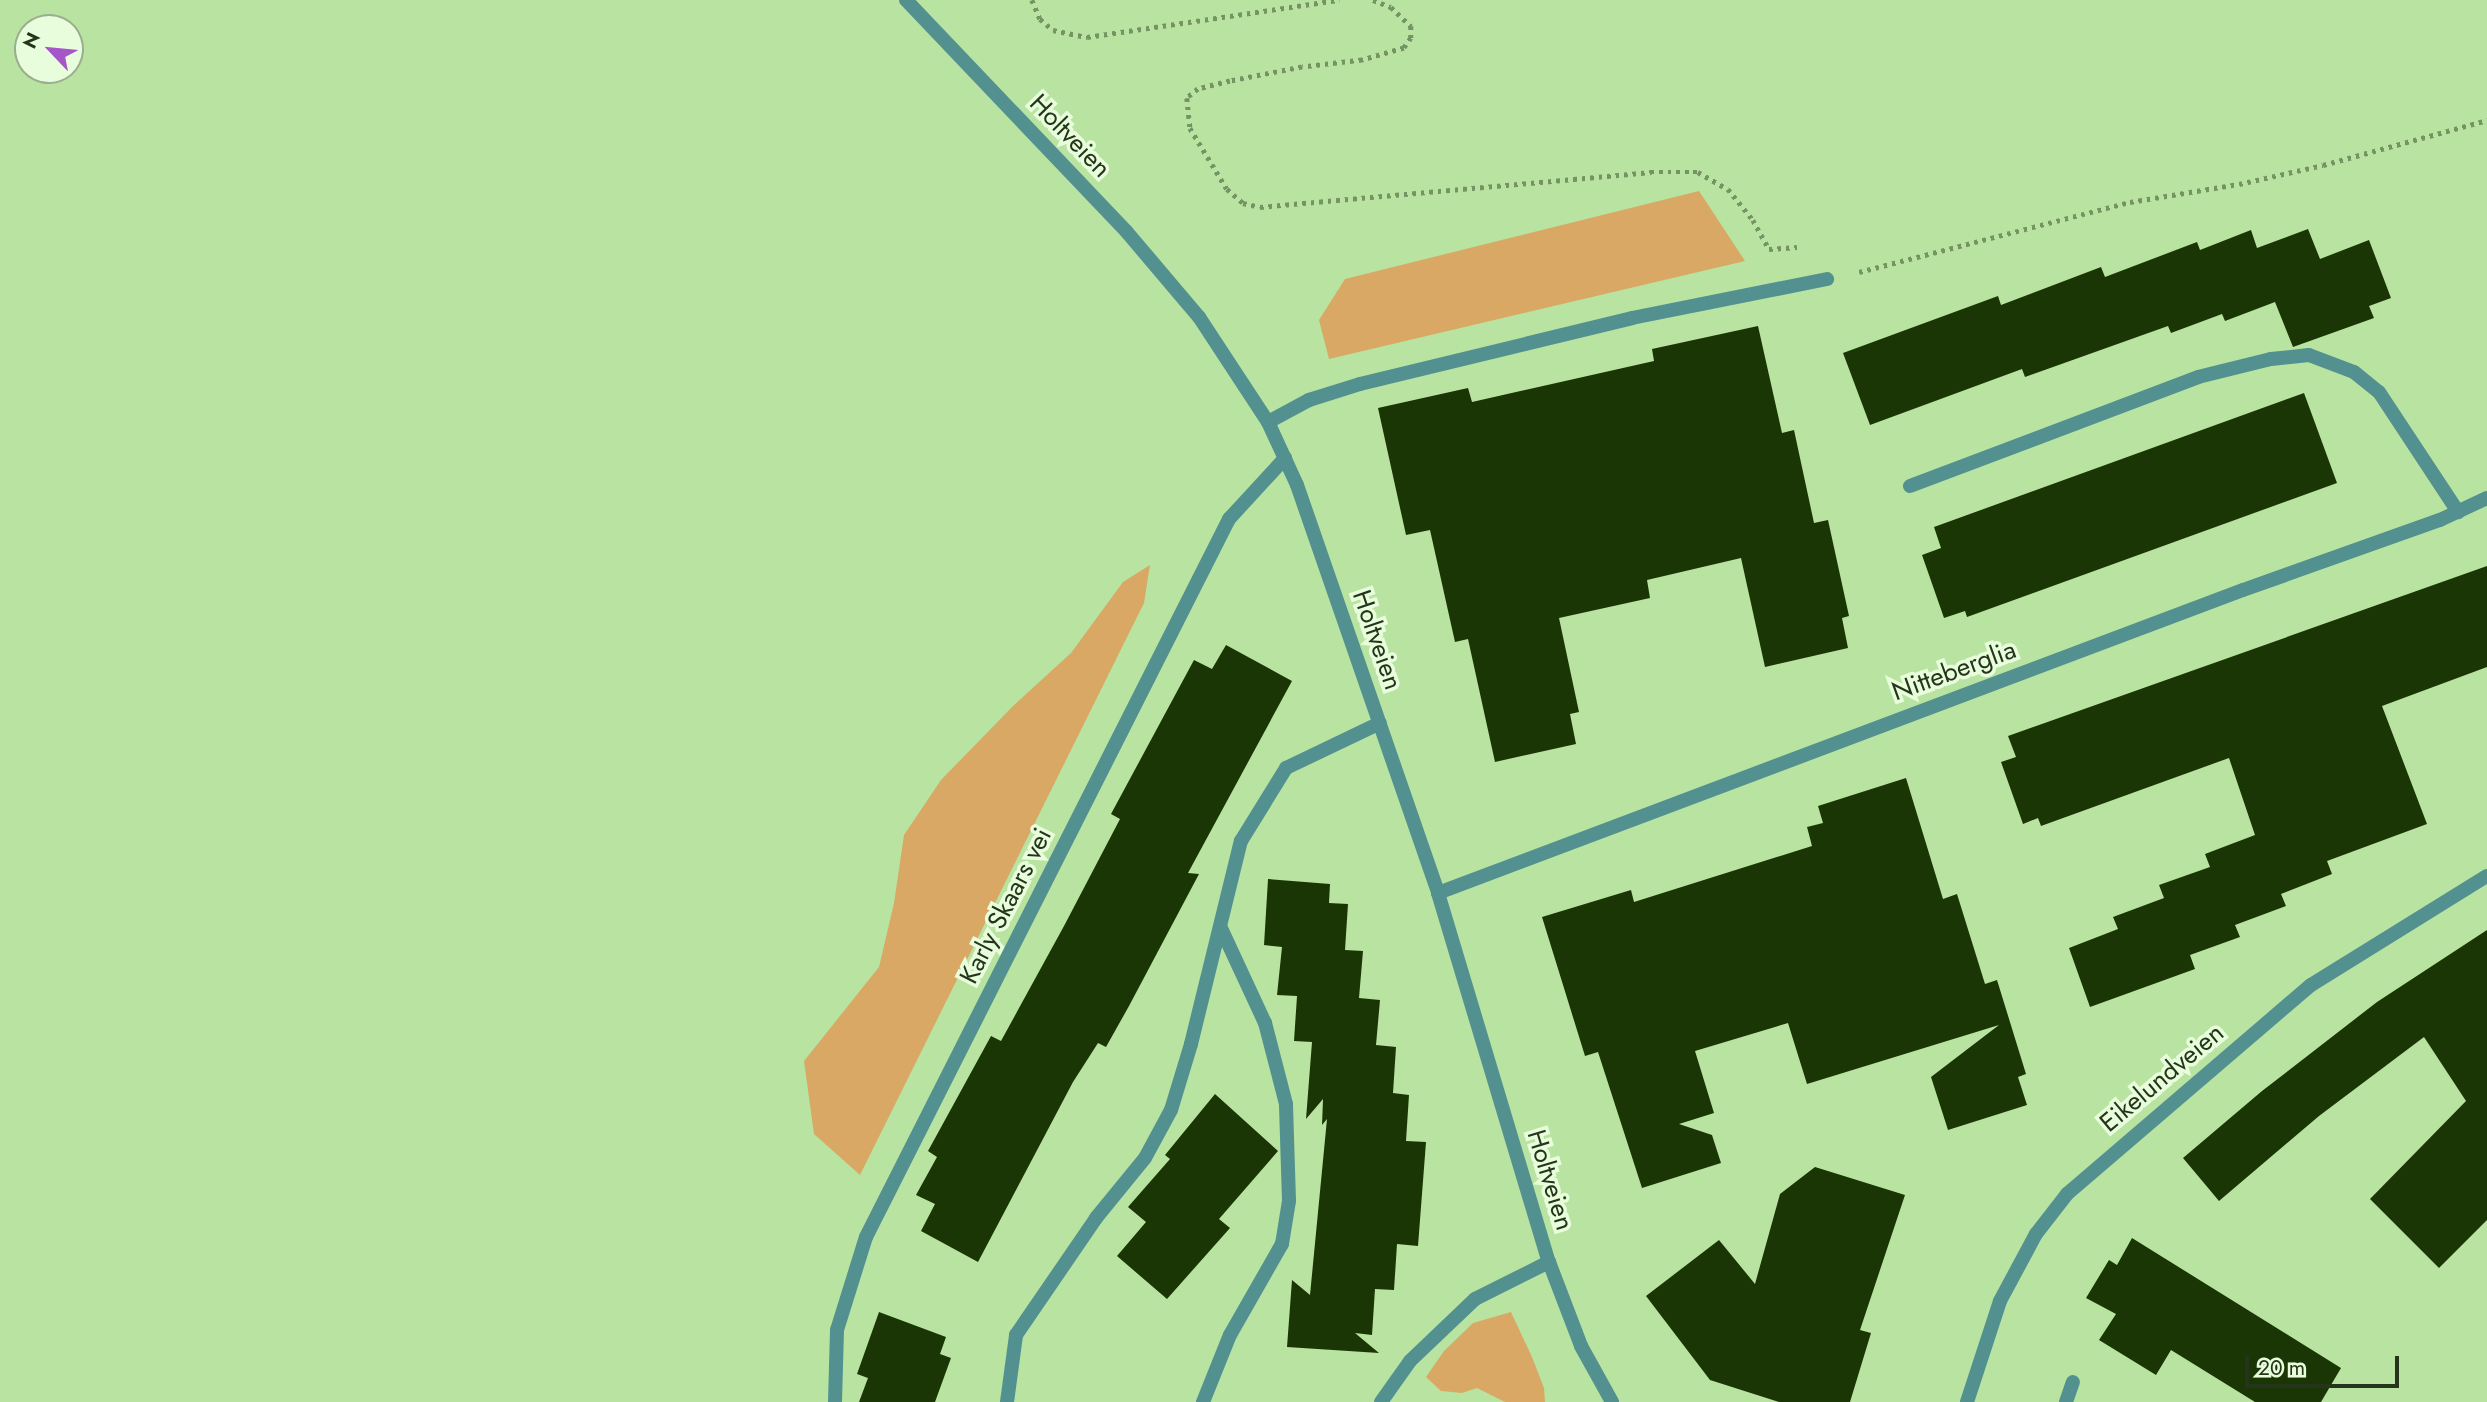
<!DOCTYPE html>
<style>
body{margin:0}
#map{position:relative;width:2487px;height:1402px;overflow:hidden;background:#b9e3a1;font-family:Jost,sans-serif}
div>[style]{position:absolute}
.green>*{inset:0;background:#d9a865}
.building>*{inset:0;background:#1b3605}
.path>*{height:4.5px;margin-top:-2.25px;transform-origin:0;background:repeating-linear-gradient(90deg,#759363 0 3.5px,transparent 0 8.5px)}
.lane>*{height:14px;margin:-7px;padding:0 7px;transform-origin:7px;border-radius:7px;background:#529190}
.street>*{height:14px;margin:-7px;padding:0 7px;transform-origin:7px;border-radius:7px;background:#529190}
span{translate:-50% -50%;white-space:nowrap;text-align:center;line-height:1.15;-webkit-text-stroke:7px #e8fddc;paint-order:stroke}
.street-label{font-size:26px;color:#25351b}
.north{position:absolute;left:14px;top:14px;width:70px;height:70px;box-sizing:border-box;background:#e8fddc;border:2px solid #9aad8f;border-radius:50%;rotate:296deg;font-size:19px;font-weight:700;line-height:28px;text-align:center;color:#25351b}
.north::after{content:'';display:block;margin:auto;width:24px;height:32px;background:#a556c8;clip-path:polygon(50% 0,100% 100%,50% 72%,0 100%)}
.scale{position:absolute;left:2245px;top:1356px;width:154px;height:32px;box-sizing:border-box;border:4px solid #25351b;border-top:0;padding-left:9px;font-size:21px;line-height:24px;white-space:nowrap;color:#25351b;-webkit-text-stroke:5px #e8fddc;paint-order:stroke}
</style>
<div id="map">
<div class="green">
<div style="clip-path:polygon(1699px 191px,1745px 261px,1329px 359px,1319px 320px,1345px 279px)"></div>
<div style="clip-path:polygon(1150px 565px,1144px 603px,860px 1175px,814px 1134px,804px 1061px,879px 967px,894px 903px,904px 835px,941px 780px,1013px 706px,1071px 653px,1123px 582px)"></div>
<div style="clip-path:polygon(1511px 1312px,1532px 1357px,1544px 1388px,1545px 1402px,1505px 1402px,1477px 1388px,1462px 1393px,1441px 1391px,1426px 1377px,1444px 1351px,1473px 1323px)"></div>
</div>
<div class="building">
<div style="clip-path:polygon(2308px 229px,2320px 259px,2369px 240px,2391px 298px,2369px 306px,2374px 318px,2293px 347px,2275px 302px,2225px 321px,2222px 314px,2171px 333px,2168px 326px,2025px 377px,2022px 369px,1870px 425px,1843px 353px,1998px 296px,2001px 305px,2101px 267px,2105px 277px,2197px 242px,2200px 250px,2251px 230px,2257px 248px)"></div>
<div style="clip-path:polygon(1758px 326px,1782px 433px,1794px 430px,1814px 523px,1828px 520px,1849px 616px,1842px 618px,1848px 648px,1765px 667px,1741px 558px,1647px 580px,1650px 598px,1559px 618px,1579px 712px,1570px 714px,1576px 744px,1495px 762px,1468px 639px,1455px 642px,1430px 530px,1406px 535px,1378px 408px,1468px 388px,1472px 402px,1654px 361px,1652px 349px)"></div>
<div style="clip-path:polygon(2304px 393px,2337px 483px,1967px 617px,1965px 611px,1944px 618px,1922px 555px,1941px 548px,1934px 527px)"></div>
<div style="clip-path:polygon(2487px 566px,2487px 667px,2382px 706px,2427px 824px,2327px 861px,2332px 874px,2281px 894px,2286px 906px,2235px 925px,2240px 937px,2190px 955px,2195px 969px,2090px 1007px,2069px 948px,2118px 929px,2113px 917px,2164px 898px,2159px 885px,2210px 867px,2205px 854px,2255px 835px,2229px 758px,2041px 826px,2038px 818px,2023px 824px,2001px 762px,2016px 757px,2008px 736px)"></div>
<div style="clip-path:polygon(1226px 645px,1292px 681px,1188px 873px,1199px 874px,1129px 1006px,1106px 1047px,1098px 1043px,1073px 1082px,978px 1262px,921px 1231px,935px 1204px,916px 1195px,937px 1157px,928px 1151px,991px 1036px,1001px 1041px,1064px 926px,1120px 819px,1111px 814px,1194px 660px,1212px 669px)"></div>
<div style="clip-path:polygon(1906px 778px,1943px 899px,1957px 894px,1985px 984px,1997px 980px,2026px 1074px,2018px 1077px,2027px 1105px,1948px 1130px,1931px 1077px,1999px 1025px,1807px 1084px,1788px 1023px,1695px 1051px,1714px 1113px,1679px 1124px,1712px 1135px,1721px 1163px,1642px 1188px,1598px 1052px,1585px 1056px,1542px 917px,1631px 890px,1634px 902px,1812px 846px,1807px 827px,1823px 823px,1818px 806px)"></div>
<div style="clip-path:polygon(1268px 879px,1330px 884px,1329px 903px,1348px 904px,1345px 950px,1363px 951px,1359px 998px,1380px 1000px,1376px 1045px,1396px 1047px,1393px 1093px,1409px 1095px,1406px 1141px,1426px 1142px,1418px 1246px,1397px 1244px,1394px 1290px,1375px 1289px,1372px 1335px,1355px 1333px,1379px 1353px,1287px 1347px,1292px 1280px,1310px 1295px,1327px 1119px,1322px 1125px,1323px 1099px,1306px 1119px,1312px 1042px,1294px 1041px,1297px 996px,1277px 995px,1282px 947px,1264px 945px)"></div>
<div style="clip-path:polygon(2487px 930px,2487px 1220px,2439px 1268px,2370px 1199px,2466px 1101px,2424px 1037px,2319px 1116px,2219px 1201px,2183px 1158px,2262px 1091px,2377px 1002px)"></div>
<div style="clip-path:polygon(1215px 1094px,1278px 1151px,1219px 1219px,1230px 1228px,1167px 1299px,1117px 1256px,1146px 1222px,1128px 1207px,1170px 1159px,1165px 1155px)"></div>
<div style="clip-path:polygon(1815px 1167px,1905px 1195px,1860px 1330px,1871px 1333px,1850px 1402px,1779px 1402px,1710px 1380px,1646px 1296px,1719px 1240px,1755px 1284px,1780px 1194px)"></div>
<div style="clip-path:polygon(2132px 1238px,2341px 1368px,2321px 1402px,2255px 1402px,2171px 1350px,2156px 1375px,2099px 1340px,2116px 1314px,2086px 1298px,2109px 1260px,2117px 1265px)"></div>
<div style="clip-path:polygon(879px 1312px,946px 1337px,940px 1354px,951px 1358px,935px 1402px,859px 1402px,868px 1378px,857px 1374px)"></div>
</div>
<div class="path">
<div style="left:1032px;top:0;width:21px;rotate:67deg"></div>
<div style="left:1040px;top:19px;width:17px;rotate:40deg"></div>
<div style="left:1053px;top:30px;width:35px;rotate:12deg"></div>
<div style="left:1087px;top:37px;width:255px;rotate:-8.4deg"></div>
<div style="left:1373px;top:0;width:19px;rotate:21deg"></div>
<div style="left:1391px;top:7px;width:28px;rotate:44deg"></div>
<div style="left:1411px;top:26px;width:12px;rotate:90deg"></div>
<div style="left:1411px;top:38px;width:12px;rotate:125deg"></div>
<div style="left:1404px;top:48px;width:44px;rotate:164.1deg"></div>
<div style="left:1362px;top:60px;width:60px;rotate:173.3deg"></div>
<div style="left:1302px;top:67px;width:73px;rotate:169deg"></div>
<div style="left:1230px;top:81px;width:33px;rotate:166deg"></div>
<div style="left:1198px;top:89px;width:14px;rotate:141deg"></div>
<div style="left:1187px;top:98px;width:30px;rotate:84deg"></div>
<div style="left:1190px;top:128px;width:71px;rotate:58.8deg"></div>
<div style="left:1227px;top:189px;width:21px;rotate:41deg"></div>
<div style="left:1243px;top:203px;width:17px;rotate:13deg"></div>
<div style="left:1260px;top:207px;width:393px;rotate:-5.1deg"></div>
<div style="left:1651px;top:172px;width:47px"></div>
<div style="left:1698px;top:172px;width:34px;rotate:30deg"></div>
<div style="left:1728px;top:189px;width:40px;rotate:51deg"></div>
<div style="left:1753px;top:220px;width:33px;rotate:61deg"></div>
<div style="left:1769px;top:249px;width:28px;rotate:-4deg"></div>
<div style="left:1859px;top:272px;width:280px;rotate:-14.5deg"></div>
<div style="left:2130px;top:202px;width:110px;rotate:-9.4deg"></div>
<div style="left:2239px;top:184px;width:86px;rotate:-12.7deg"></div>
<div style="left:2323px;top:165px;width:170px;rotate:-15.3deg"></div>
</div>
<div class="lane">
<div style="left:1268px;top:422px;width:47px;rotate:-28.2deg"></div>
<div style="left:1309px;top:400px;width:53px;rotate:-17.4deg"></div>
<div style="left:1360px;top:384px;width:280px;rotate:-13.6deg"></div>
<div style="left:1632px;top:318px;width:199px;rotate:-11.3deg"></div>
<div style="left:1910px;top:486px;width:308px;rotate:-20.7deg"></div>
<div style="left:2198px;top:377px;width:75px;rotate:-13.9deg"></div>
<div style="left:2271px;top:359px;width:38px;rotate:-6deg"></div>
<div style="left:2309px;top:355px;width:48px;rotate:20.7deg"></div>
<div style="left:2354px;top:372px;width:32px;rotate:39deg"></div>
<div style="left:2379px;top:392px;width:144px;rotate:56.6deg"></div>
<div style="left:2066px;top:1402px;width:21px;rotate:-71deg"></div>
</div>
<div class="street">
<div style="left:906px;top:0;width:319px;rotate:46.4deg"></div>
<div style="left:1126px;top:231px;width:113px;rotate:49.7deg"></div>
<div style="left:1199px;top:317px;width:126px;rotate:56.7deg"></div>
<div style="left:1268px;top:422px;width:69px;rotate:65.3deg"></div>
<div style="left:1297px;top:485px;width:432px;rotate:70.9deg"></div>
<div style="left:1438px;top:893px;width:385px;rotate:73.3deg"></div>
<div style="left:1549px;top:1262px;width:90px;rotate:69.1deg"></div>
<div style="left:1581px;top:1346px;width:64px;rotate:61deg"></div>
<div style="left:1438px;top:893px;width:860px;rotate:-20.63deg"></div>
<div style="left:2243px;top:590px;width:209px;rotate:-19.6deg"></div>
<div style="left:2440px;top:520px;width:52px;rotate:-25.1deg"></div>
<div style="left:835px;top:1402px;width:72px;rotate:-88.4deg"></div>
<div style="left:837px;top:1330px;width:97px;rotate:-72.7deg"></div>
<div style="left:866px;top:1237px;width:805px;rotate:-63.18deg"></div>
<div style="left:1229px;top:519px;width:83px;rotate:-47.4deg"></div>
<div style="left:1007px;top:1402px;width:68px;rotate:-82.3deg"></div>
<div style="left:1016px;top:1335px;width:142px;rotate:-55.6deg"></div>
<div style="left:1096px;top:1218px;width:77px;rotate:-50.8deg"></div>
<div style="left:1145px;top:1158px;width:55px;rotate:-61.6deg"></div>
<div style="left:1171px;top:1110px;width:69px;rotate:-73.1deg"></div>
<div style="left:1191px;top:1044px;width:209px;rotate:-76.2deg"></div>
<div style="left:1241px;top:841px;width:86px;rotate:-58.3deg"></div>
<div style="left:1286px;top:768px;width:104px;rotate:-25.6deg"></div>
<div style="left:1203px;top:1402px;width:72px;rotate:-68.1deg"></div>
<div style="left:1230px;top:1335px;width:105px;rotate:-60.3deg"></div>
<div style="left:1282px;top:1244px;width:44px;rotate:-80.8deg"></div>
<div style="left:1289px;top:1201px;width:97px;rotate:-91.8deg"></div>
<div style="left:1286px;top:1104px;width:84px;rotate:-104.5deg"></div>
<div style="left:1265px;top:1023px;width:105px;rotate:-114.9deg"></div>
<div style="left:1381px;top:1402px;width:50px;rotate:-54.7deg"></div>
<div style="left:1410px;top:1361px;width:90px;rotate:-43.6deg"></div>
<div style="left:1475px;top:1299px;width:83px;rotate:-26.6deg"></div>
<div style="left:1967px;top:1402px;width:106px;rotate:-71.9deg"></div>
<div style="left:2000px;top:1301px;width:76px;rotate:-61.8deg"></div>
<div style="left:2036px;top:1234px;width:51px;rotate:-52.2deg"></div>
<div style="left:2067px;top:1194px;width:321px;rotate:-40.6deg"></div>
<div style="left:2311px;top:985px;width:207px;rotate:-31.8deg"></div>
</div>
<div class="street-label">
<span style="left:1070px;top:136px;rotate:46deg">Holtveien</span>
<span style="left:1377px;top:640px;rotate:71deg">Holtveien</span>
<span style="left:1954px;top:671px;rotate:-20deg">Nitteberglia</span>
<span style="left:1006px;top:906px;rotate:-63deg">Karly Skaars vei</span>
<span style="left:2162px;top:1078px;rotate:-40deg">Eikelundveien</span>
<span style="left:1550px;top:1180px;rotate:73deg">Holtveien</span>
</div>
<div class="north">N</div>
<div class="scale">20 m</div>
</div>
